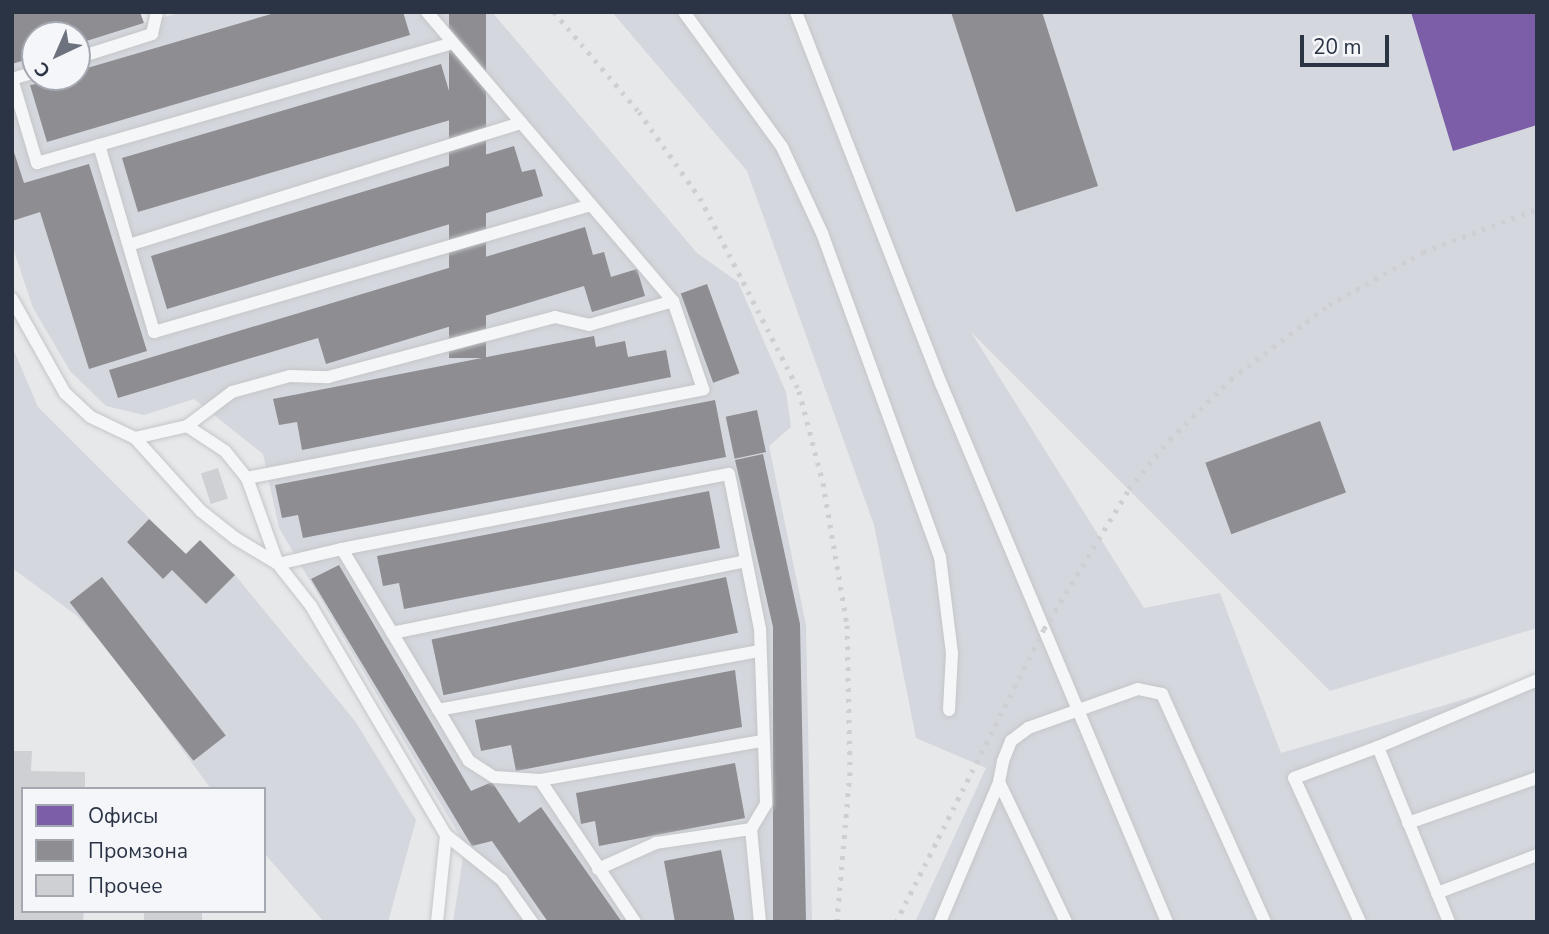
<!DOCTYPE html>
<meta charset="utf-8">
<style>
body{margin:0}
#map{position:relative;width:1549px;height:934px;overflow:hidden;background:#e6e8ea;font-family:"Nunito Sans",sans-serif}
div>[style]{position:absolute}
.built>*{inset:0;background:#d4d7dd}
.offices>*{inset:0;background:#7b5ea7}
.industry>*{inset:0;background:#8d8d92;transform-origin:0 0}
.building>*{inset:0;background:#ced0d3;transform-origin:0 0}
.roads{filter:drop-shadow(0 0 2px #c4c6c8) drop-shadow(0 0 2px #c4c6c8)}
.lane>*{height:12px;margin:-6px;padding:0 6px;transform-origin:6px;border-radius:6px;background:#f5f6f7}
.rail>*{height:5px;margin-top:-2.5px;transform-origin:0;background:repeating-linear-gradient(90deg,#cecfd2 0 3.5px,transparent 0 10.5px)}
span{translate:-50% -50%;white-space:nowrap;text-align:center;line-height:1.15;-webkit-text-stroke:7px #f4f6f9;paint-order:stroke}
.frame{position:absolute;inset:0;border:14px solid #2b3445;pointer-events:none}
.legend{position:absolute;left:21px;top:787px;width:245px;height:126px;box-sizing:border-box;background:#f4f6f9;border:2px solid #a4a8b1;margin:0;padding:9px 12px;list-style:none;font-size:21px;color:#2b3445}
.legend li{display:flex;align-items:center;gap:14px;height:35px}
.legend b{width:35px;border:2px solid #a4a8b1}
.north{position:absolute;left:21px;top:21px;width:70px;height:70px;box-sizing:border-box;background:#f4f6f9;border:2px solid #a4a8b1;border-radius:50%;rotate:224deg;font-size:19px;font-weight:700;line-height:28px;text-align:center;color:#2b3445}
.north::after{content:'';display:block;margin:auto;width:24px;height:32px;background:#6c737f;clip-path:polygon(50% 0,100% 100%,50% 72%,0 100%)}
.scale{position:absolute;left:1300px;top:35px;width:89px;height:32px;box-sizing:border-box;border:4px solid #2b3445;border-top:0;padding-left:9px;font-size:21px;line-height:24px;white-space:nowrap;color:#2b3445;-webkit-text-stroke:5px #f4f6f9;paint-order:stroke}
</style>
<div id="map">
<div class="built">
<div style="clip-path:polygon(181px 12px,492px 12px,697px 253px,738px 282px,786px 392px,791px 427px,769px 446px,806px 625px,812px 922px,453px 922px,465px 845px,279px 528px,263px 454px,194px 399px,144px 415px,106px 406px,70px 371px,33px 308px,12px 245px,12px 64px,35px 57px,35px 77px,77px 77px,77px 44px)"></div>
<div style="clip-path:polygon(612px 12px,1537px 12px,1537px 628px,1330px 691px,971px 332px,1144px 608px,1220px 593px,1281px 753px,1537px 678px,1537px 922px,915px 922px,986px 768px,916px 738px,874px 525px,747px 171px)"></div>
<div style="clip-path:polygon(12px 346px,38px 407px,185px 554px,200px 540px,235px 575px,355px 721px,416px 820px,388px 922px,324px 922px,264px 853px,264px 789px,211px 789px,111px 652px,76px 615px,12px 568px)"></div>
</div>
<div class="offices">
<div style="clip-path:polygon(1411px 12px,1537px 12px,1537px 125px,1453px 151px)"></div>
</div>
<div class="industry">
<div style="clip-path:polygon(12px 12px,140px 12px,144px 23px,77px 44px,77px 35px,35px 35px,35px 57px,12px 64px)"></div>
<div style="clip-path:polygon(278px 12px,403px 12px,410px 35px,47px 142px,30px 85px,77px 77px,77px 71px)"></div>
<div style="left:449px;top:12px;width:37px;height:346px"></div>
<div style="clip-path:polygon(951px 12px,1042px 12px,1098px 186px,1016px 212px)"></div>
<div style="clip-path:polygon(441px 64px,449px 91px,466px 86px,474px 113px,138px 212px,122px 158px)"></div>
<div style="clip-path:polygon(12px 146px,24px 183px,89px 164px,147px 351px,89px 369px,40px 212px,12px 221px)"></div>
<div style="clip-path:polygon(514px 146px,522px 172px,535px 169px,543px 196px,167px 309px,151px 256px)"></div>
<div style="clip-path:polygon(585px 227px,593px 255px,604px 252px,611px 277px,637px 269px,645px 296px,592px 312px,584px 286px,326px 364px,318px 338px,118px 398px,109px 370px)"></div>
<div style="left:707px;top:284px;width:95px;height:28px;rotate:70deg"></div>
<div style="clip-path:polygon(594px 336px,596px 347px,625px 341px,628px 357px,666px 350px,671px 377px,302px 450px,297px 422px,279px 425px,273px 399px)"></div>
<div style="clip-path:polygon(715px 400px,726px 457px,303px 538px,298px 515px,282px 518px,275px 485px)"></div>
<div style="left:757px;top:410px;width:43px;height:32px;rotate:78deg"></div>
<div style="left:1320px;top:421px;width:76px;height:122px;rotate:70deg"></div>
<div style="clip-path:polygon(763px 454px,800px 624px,806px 922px,773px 922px,773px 627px,735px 460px)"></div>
<div style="clip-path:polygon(709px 491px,720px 548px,404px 609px,399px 583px,383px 586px,377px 556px)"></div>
<div style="clip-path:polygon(149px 519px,186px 554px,200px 540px,235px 575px,206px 604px,172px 570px,163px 579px,127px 542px)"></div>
<div style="clip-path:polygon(339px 565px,471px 791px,492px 782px,519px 823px,541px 807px,622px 922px,548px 922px,492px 841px,472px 846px,311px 579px)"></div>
<div style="left:102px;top:577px;width:201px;height:41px;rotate:52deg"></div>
<div style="left:726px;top:577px;width:57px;height:301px;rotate:78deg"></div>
<div style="clip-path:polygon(735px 670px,742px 727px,516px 771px,511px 745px,481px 751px,475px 720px)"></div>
<div style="clip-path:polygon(735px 763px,745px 818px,599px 846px,595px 821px,581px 824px,576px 793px)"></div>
<div style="clip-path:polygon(721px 850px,735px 922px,675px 922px,664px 861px)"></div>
</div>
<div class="building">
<div style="left:218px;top:468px;width:32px;height:18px;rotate:72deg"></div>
<div style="clip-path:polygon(12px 751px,32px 751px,31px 771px,85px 772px,85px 789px,23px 789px,23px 911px,84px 911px,83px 922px,12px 922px)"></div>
<div style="left:144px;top:911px;width:58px;height:11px"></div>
</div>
<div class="roads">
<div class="lane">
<div style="left:684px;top:12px;width:167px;rotate:54deg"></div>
<div style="left:782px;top:147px;width:95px;rotate:65.1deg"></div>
<div style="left:822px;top:233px;width:345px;rotate:70deg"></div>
<div style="left:940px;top:557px;width:97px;rotate:82.9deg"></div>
<div style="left:952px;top:653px;width:57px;rotate:93deg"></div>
<div style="left:796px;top:12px;width:401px;rotate:68.7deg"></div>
<div style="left:942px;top:386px;width:581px;rotate:67.23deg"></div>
<div style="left:77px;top:58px;width:79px;rotate:-17.7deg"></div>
<div style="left:152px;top:34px;width:23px;rotate:-77deg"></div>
<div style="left:12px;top:79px;width:88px;rotate:73.4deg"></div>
<div style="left:37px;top:163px;width:433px;rotate:-16.1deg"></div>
<div style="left:12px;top:79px;width:24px;rotate:-17deg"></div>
<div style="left:99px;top:145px;width:195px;rotate:73.6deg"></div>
<div style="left:154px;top:332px;width:455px;rotate:-16.2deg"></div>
<div style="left:129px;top:245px;width:411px;rotate:-17.3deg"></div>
<div style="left:12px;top:299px;width:108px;rotate:60.6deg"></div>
<div style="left:65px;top:393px;width:35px;rotate:43deg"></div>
<div style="left:91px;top:417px;width:49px;rotate:25.5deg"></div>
<div style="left:135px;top:438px;width:98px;rotate:47.9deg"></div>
<div style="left:201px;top:511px;width:43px;rotate:38.5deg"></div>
<div style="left:235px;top:538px;width:50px;rotate:31.2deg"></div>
<div style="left:278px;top:564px;width:66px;rotate:-13.2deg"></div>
<div style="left:342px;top:549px;width:247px;rotate:59.1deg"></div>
<div style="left:469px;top:761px;width:30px;rotate:33deg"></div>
<div style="left:494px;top:777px;width:46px;rotate:3.7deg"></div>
<div style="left:540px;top:780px;width:171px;rotate:56.2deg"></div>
<div style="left:187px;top:426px;width:56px;rotate:-37.1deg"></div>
<div style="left:232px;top:392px;width:60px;rotate:-15.4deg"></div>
<div style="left:290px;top:376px;width:38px;rotate:2deg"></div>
<div style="left:328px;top:377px;width:235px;rotate:-14.8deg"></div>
<div style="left:555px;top:317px;width:35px;rotate:13deg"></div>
<div style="left:589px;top:325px;width:87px;rotate:-15.9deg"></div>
<div style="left:135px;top:438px;width:53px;rotate:-13deg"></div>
<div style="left:187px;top:426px;width:45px;rotate:33.3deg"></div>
<div style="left:225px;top:451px;width:35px;rotate:51deg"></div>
<div style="left:247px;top:478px;width:91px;rotate:70.2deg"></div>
<div style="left:278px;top:564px;width:53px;rotate:51.8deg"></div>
<div style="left:311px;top:606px;width:266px;rotate:59.5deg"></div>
<div style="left:446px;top:835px;width:87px;rotate:95.9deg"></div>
<div style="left:247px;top:478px;width:465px;rotate:-11deg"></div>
<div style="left:703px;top:389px;width:93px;rotate:-108.8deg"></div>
<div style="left:673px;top:301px;width:380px;rotate:-130.4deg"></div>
<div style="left:342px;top:549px;width:394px;rotate:-11deg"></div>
<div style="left:729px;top:474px;width:158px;rotate:78.7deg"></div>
<div style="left:760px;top:629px;width:175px;rotate:88deg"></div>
<div style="left:766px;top:804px;width:29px;rotate:121deg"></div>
<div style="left:751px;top:829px;width:93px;rotate:84.5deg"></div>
<div style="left:392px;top:633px;width:361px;rotate:-11.5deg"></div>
<div style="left:438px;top:710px;width:327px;rotate:-10.4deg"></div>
<div style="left:540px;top:780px;width:224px;rotate:-10deg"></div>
<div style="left:1408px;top:823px;width:137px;rotate:-19.2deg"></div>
<div style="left:446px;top:835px;width:72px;rotate:38.8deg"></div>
<div style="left:502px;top:880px;width:52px;rotate:54.5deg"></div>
<div style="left:598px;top:869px;width:64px;rotate:-24.1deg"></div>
<div style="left:656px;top:843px;width:96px;rotate:-8.4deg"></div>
<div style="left:1437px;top:893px;width:107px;rotate:-20.8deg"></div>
<div style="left:940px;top:922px;width:152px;rotate:-67.1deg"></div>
<div style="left:1066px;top:922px;width:155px;rotate:-115.6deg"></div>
<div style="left:999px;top:782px;width:21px;rotate:-79deg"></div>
<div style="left:1003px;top:761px;width:22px;rotate:-68deg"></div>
<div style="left:1011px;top:741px;width:21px;rotate:-37deg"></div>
<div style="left:1028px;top:728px;width:117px;rotate:-19.5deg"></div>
<div style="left:1138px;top:689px;width:25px;rotate:12deg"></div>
<div style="left:1162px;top:694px;width:250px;rotate:65.7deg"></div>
<div style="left:1360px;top:922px;width:158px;rotate:-114.6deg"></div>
<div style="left:1294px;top:778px;width:90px;rotate:-20.3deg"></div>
<div style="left:1449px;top:922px;width:189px;rotate:-112.1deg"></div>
<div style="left:1378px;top:747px;width:173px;rotate:-22.8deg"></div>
</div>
</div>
<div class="rail">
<div style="left:554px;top:12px;width:131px;rotate:49.6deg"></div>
<div style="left:639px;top:112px;width:105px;rotate:54.7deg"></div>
<div style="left:700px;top:198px;width:217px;rotate:62.8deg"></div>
<div style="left:799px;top:391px;width:95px;rotate:75.4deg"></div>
<div style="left:823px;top:483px;width:144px;rotate:80.4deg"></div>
<div style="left:847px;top:625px;width:147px;rotate:88.8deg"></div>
<div style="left:850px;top:772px;width:151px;rotate:95deg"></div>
<div style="left:896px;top:922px;width:328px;rotate:-63.2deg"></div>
<div style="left:1044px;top:629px;width:164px;rotate:-58.7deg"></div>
<div style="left:1129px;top:489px;width:65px;rotate:-50.6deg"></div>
<div style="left:1170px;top:439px;width:86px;rotate:-44.5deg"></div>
<div style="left:1231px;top:379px;width:123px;rotate:-37.1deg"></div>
<div style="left:1329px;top:305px;width:108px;rotate:-29.4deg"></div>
<div style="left:1423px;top:252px;width:122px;rotate:-20.7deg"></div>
</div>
<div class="frame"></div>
<ul class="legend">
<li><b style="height:19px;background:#7b5ea7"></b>Офисы</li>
<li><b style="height:19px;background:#8d8d92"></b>Промзона</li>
<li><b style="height:19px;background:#ced0d3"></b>Прочее</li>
</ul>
<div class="north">С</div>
<div class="scale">20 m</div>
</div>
